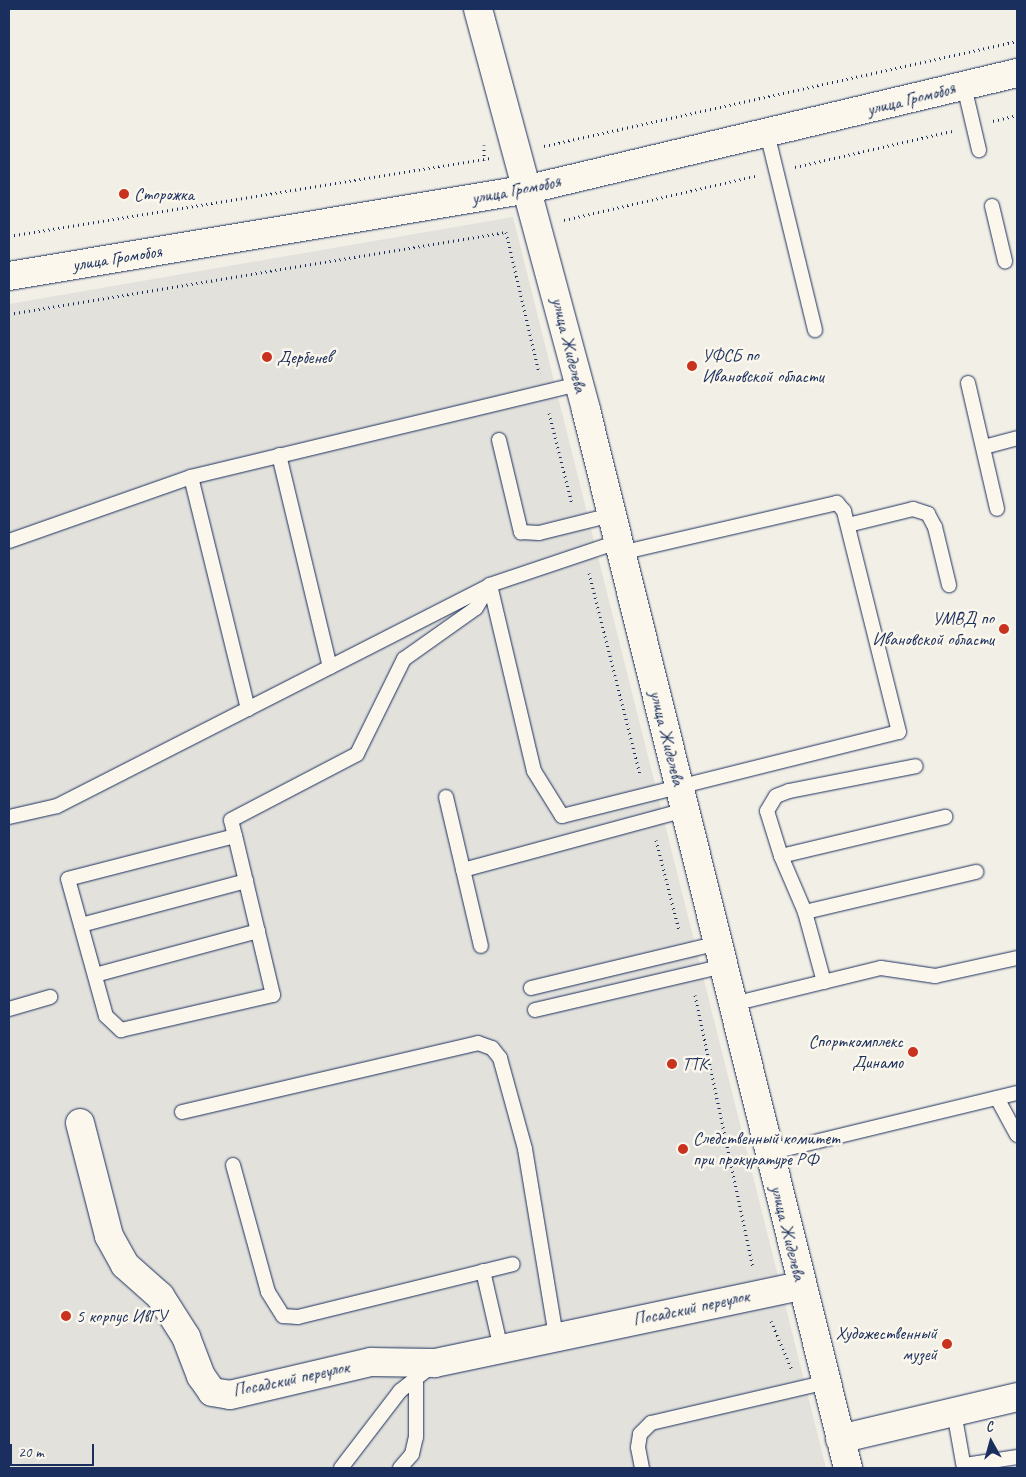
<!DOCTYPE html>
<meta charset="utf-8">
<style>
body{margin:0}
#map{position:relative;width:1026px;height:1477px;overflow:hidden;background:#f2efe6;font-family:Caveat,sans-serif}
div>[style]{position:absolute}
.built>*{inset:0;background:#e2e1dc}
.path>*{height:3px;margin-top:-1.5px;transform-origin:0;background:repeating-linear-gradient(90deg,#1b2f5e 0 1px,transparent 0 5px)}
.roads{filter:drop-shadow(0 0 1px #1b2f5e) drop-shadow(0 0 1px #1b2f5e)}
.lane>*{height:14px;margin:-7px;padding:0 7px;transform-origin:7px;border-radius:7px;background:#fbf7ec}
.street>*{height:28px;margin:-14px;padding:0 14px;transform-origin:14px;border-radius:14px;background:#fbf7ec}
.secondary>*{height:28px;margin:-14px;padding:0 14px;transform-origin:14px;border-radius:14px;background:#fbf7ec}
.dots>*{width:14px;height:14px;translate:-50% -50%;box-sizing:border-box;border:2px solid #fbf7ec;border-radius:50%}
span{translate:-50% -50%;white-space:nowrap;text-align:center;line-height:1.15;-webkit-text-stroke:5px #fbf7ec;paint-order:stroke}
.street-label{font-size:18px;color:#1b2f5e}
.poi-label{font-size:18px;color:#1b2f5e}
.left{translate:0 -50%;text-align:left}
.right{translate:-100% -50%;text-align:right}
.frame{position:absolute;inset:0;border:10px solid #1b2f5e;pointer-events:none}
.north{position:absolute;left:966px;top:1417px;width:50px;height:50px;-webkit-text-stroke:4px #fbf7ec;paint-order:stroke;rotate:353deg;font-size:14px;font-weight:700;line-height:20px;text-align:center;color:#1b2f5e}
.north::after{content:'';display:block;margin:auto;width:18px;height:22px;background:#1b2f5e;clip-path:polygon(50% 0,100% 100%,50% 72%,0 100%)}
.scale{position:absolute;left:10px;top:1444px;width:84px;height:22px;box-sizing:border-box;border:2px solid #1b2f5e;border-top:0;padding-left:6px;font-size:15px;line-height:18px;white-space:nowrap;color:#1b2f5e;-webkit-text-stroke:4px #fbf7ec;paint-order:stroke}
</style>
<div id="map">
<div class="built">
<div style="clip-path:polygon(513px 217px,826px 1468px,9px 1468px,9px 304px)"></div>
</div>
<div class="path">
<div style="left:993px;top:121px;width:25px;rotate:-14deg"></div>
<div style="left:484px;top:145px;width:15px;rotate:90deg"></div>
<div style="left:544px;top:146px;width:485px;rotate:-12.5deg"></div>
<div style="left:795px;top:167px;width:161px;rotate:-12.9deg"></div>
<div style="left:564px;top:220px;width:196px;rotate:-13deg"></div>
<div style="left:506px;top:232px;width:145px;rotate:76.8deg"></div>
<div style="left:9px;top:236px;width:487px;rotate:-9.2deg"></div>
<div style="left:9px;top:314px;width:504px;rotate:-9.37deg"></div>
<div style="left:549px;top:413px;width:94px;rotate:75.8deg"></div>
<div style="left:589px;top:573px;width:208px;rotate:75.8deg"></div>
<div style="left:656px;top:840px;width:93px;rotate:75.7deg"></div>
<div style="left:695px;top:995px;width:278px;rotate:78deg"></div>
<div style="left:771px;top:1321px;width:53px;rotate:66.8deg"></div>
</div>
<div class="roads">
<div class="lane">
<div style="left:964px;top:86px;width:66px;rotate:76.8deg"></div>
<div style="left:767px;top:133px;width:203px;rotate:76.3deg"></div>
<div style="left:992px;top:206px;width:57px;rotate:76.7deg"></div>
<div style="left:968px;top:383px;width:129px;rotate:77deg"></div>
<div style="left:499px;top:440px;width:95px;rotate:76.6deg"></div>
<div style="left:521px;top:532px;width:18px;rotate:3deg"></div>
<div style="left:539px;top:533px;width:74px;rotate:-14deg"></div>
<div style="left:984px;top:447px;width:34px;rotate:-15deg"></div>
<div style="left:279px;top:455px;width:218px;rotate:76.5deg"></div>
<div style="left:191px;top:477px;width:239px;rotate:76.2deg"></div>
<div style="left:848px;top:525px;width:67px;rotate:-13.8deg"></div>
<div style="left:913px;top:509px;width:16px;rotate:18deg"></div>
<div style="left:928px;top:514px;width:15px;rotate:62deg"></div>
<div style="left:935px;top:527px;width:60px;rotate:76.4deg"></div>
<div style="left:9px;top:541px;width:193px;rotate:-19.4deg"></div>
<div style="left:191px;top:477px;width:399px;rotate:-13.5deg"></div>
<div style="left:446px;top:797px;width:153px;rotate:76.8deg"></div>
<div style="left:9px;top:817px;width:49px;rotate:-12.9deg"></div>
<div style="left:57px;top:806px;width:486px;rotate:-27deg"></div>
<div style="left:490px;top:585px;width:135px;rotate:-18.6deg"></div>
<div style="left:235px;top:836px;width:172px;rotate:165.6deg"></div>
<div style="left:68px;top:879px;width:142px;rotate:74.5deg"></div>
<div style="left:106px;top:1016px;width:21px;rotate:43deg"></div>
<div style="left:121px;top:1030px;width:156px;rotate:-13deg"></div>
<div style="left:273px;top:995px;width:163px;rotate:-103.4deg"></div>
<div style="left:235px;top:836px;width:16px;rotate:-104deg"></div>
<div style="left:231px;top:820px;width:142px;rotate:-27.6deg"></div>
<div style="left:357px;top:754px;width:106px;rotate:-63.7deg"></div>
<div style="left:404px;top:659px;width:88px;rotate:-35.3deg"></div>
<div style="left:476px;top:608px;width:27px;rotate:-59deg"></div>
<div style="left:490px;top:585px;width:191px;rotate:76.7deg"></div>
<div style="left:534px;top:771px;width:53px;rotate:58.1deg"></div>
<div style="left:562px;top:816px;width:347px;rotate:-14deg"></div>
<div style="left:899px;top:732px;width:228px;rotate:-104deg"></div>
<div style="left:844px;top:511px;width:11px;rotate:-131deg"></div>
<div style="left:837px;top:503px;width:222px;rotate:167deg"></div>
<div style="left:781px;top:856px;width:169px;rotate:-13.4deg"></div>
<div style="left:463px;top:870px;width:230px;rotate:-15.1deg"></div>
<div style="left:805px;top:912px;width:176px;rotate:-13.2deg"></div>
<div style="left:81px;top:925px;width:171px;rotate:-14.9deg"></div>
<div style="left:95px;top:975px;width:169px;rotate:-15.1deg"></div>
<div style="left:824px;top:982px;width:73px;rotate:-105.2deg"></div>
<div style="left:805px;top:912px;width:61px;rotate:-113.2deg"></div>
<div style="left:781px;top:856px;width:47px;rotate:-107.3deg"></div>
<div style="left:767px;top:811px;width:17px;rotate:-59deg"></div>
<div style="left:776px;top:796px;width:14px;rotate:-21deg"></div>
<div style="left:789px;top:791px;width:129px;rotate:-11.1deg"></div>
<div style="left:531px;top:988px;width:193px;rotate:-13.5deg"></div>
<div style="left:733px;top:1004px;width:152px;rotate:-13.7deg"></div>
<div style="left:881px;top:968px;width:55px;rotate:8.4deg"></div>
<div style="left:935px;top:976px;width:84px;rotate:-12.4deg"></div>
<div style="left:9px;top:1009px;width:43px;rotate:-16.3deg"></div>
<div style="left:535px;top:1010px;width:194px;rotate:-13.1deg"></div>
<div style="left:997px;top:1098px;width:42px;rotate:61.6deg"></div>
<div style="left:182px;top:1112px;width:304px;rotate:-13.1deg"></div>
<div style="left:478px;top:1043px;width:15px;rotate:20deg"></div>
<div style="left:492px;top:1048px;width:13px;rotate:51deg"></div>
<div style="left:500px;top:1058px;width:94px;rotate:74.6deg"></div>
<div style="left:525px;top:1149px;width:191px;rotate:80.6deg"></div>
<div style="left:769px;top:1153px;width:255px;rotate:-13.6deg"></div>
<div style="left:233px;top:1165px;width:132px;rotate:74.6deg"></div>
<div style="left:268px;top:1292px;width:28px;rotate:58deg"></div>
<div style="left:283px;top:1316px;width:15px;rotate:4deg"></div>
<div style="left:298px;top:1317px;width:221px;rotate:-13.8deg"></div>
<div style="left:483px;top:1271px;width:80px;rotate:77deg"></div>
<div style="left:954px;top:1412px;width:57px;rotate:79.9deg"></div>
<div style="left:965px;top:1465px;width:53px;rotate:-8.7deg"></div>
<div style="left:341px;top:1468px;width:97px;rotate:-52.5deg"></div>
<div style="left:400px;top:1391px;width:42px;rotate:-38.2deg"></div>
<div style="left:400px;top:1468px;width:18px;rotate:-49deg"></div>
<div style="left:412px;top:1454px;width:17px;rotate:-77deg"></div>
<div style="left:416px;top:1437px;width:58px;rotate:-90deg"></div>
<div style="left:642px;top:1468px;width:21px;rotate:-101deg"></div>
<div style="left:638px;top:1447px;width:13px;rotate:-81deg"></div>
<div style="left:640px;top:1434px;width:16px;rotate:-45deg"></div>
<div style="left:651px;top:1423px;width:181px;rotate:-13.1deg"></div>
</div>
<div class="street">
<div style="left:478px;top:9px;width:415px;rotate:74.9deg"></div>
<div style="left:586px;top:410px;width:1090px;rotate:76.09deg"></div>
<div style="left:80px;top:1123px;width:117px;rotate:75.6deg"></div>
<div style="left:109px;top:1236px;width:33px;rotate:61deg"></div>
<div style="left:125px;top:1265px;width:47px;rotate:41.5deg"></div>
<div style="left:160px;top:1296px;width:49px;rotate:57.6deg"></div>
<div style="left:186px;top:1337px;width:42px;rotate:69deg"></div>
<div style="left:201px;top:1376px;width:19px;rotate:55deg"></div>
<div style="left:212px;top:1392px;width:18px;rotate:9deg"></div>
<div style="left:230px;top:1395px;width:145px;rotate:-13.2deg"></div>
<div style="left:371px;top:1362px;width:64px;rotate:0.9deg"></div>
<div style="left:435px;top:1363px;width:374px;rotate:-11.9deg"></div>
<div style="left:840px;top:1439px;width:182px;rotate:-13.3deg"></div>
</div>
<div class="secondary">
<div style="left:9px;top:276px;width:527px;rotate:-9.5deg"></div>
<div style="left:529px;top:189px;width:502px;rotate:-13.37deg"></div>
</div>
</div>
<div class="dots">
<div style="left:124px;top:194px;background:#c8321e"></div>
<div style="left:267px;top:357px;background:#c8321e"></div>
<div style="left:692px;top:366px;background:#c8321e"></div>
<div style="left:1004px;top:629px;background:#c8321e"></div>
<div style="left:913px;top:1052px;background:#c8321e"></div>
<div style="left:672px;top:1064px;background:#c8321e"></div>
<div style="left:683px;top:1149px;background:#c8321e"></div>
<div style="left:66px;top:1316px;background:#c8321e"></div>
<div style="left:947px;top:1344px;background:#c8321e"></div>
</div>
<div class="street-label">
<span style="left:911px;top:99px;rotate:-14deg">улица Громобоя</span>
<span style="left:516px;top:190px;rotate:-11deg">улица Громобоя</span>
<span style="left:117px;top:258px;rotate:-9deg">улица Громобоя</span>
<span style="left:569px;top:345px;rotate:76deg">улица Жиделева</span>
<span style="left:667px;top:738px;rotate:76deg">улица Жиделева</span>
<span style="left:788px;top:1233px;rotate:76deg">улица Жиделева</span>
<span style="left:691px;top:1308px;rotate:-12deg">Посадский переулок</span>
<span style="left:291px;top:1379px;rotate:-12deg">Посадский переулок</span>
</div>
<div class="poi-label">
<span class="left" style="left:134px;top:194px">Сторожка</span>
<span class="left" style="left:702px;top:366px">УФСБ по<br>Ивановской области</span>
<span class="left" style="left:277px;top:357px">Дербенев</span>
<span class="right" style="left:994px;top:629px">УМВД по<br>Ивановской области</span>
<span class="right" style="left:903px;top:1052px">Спорткомплекс<br>Динамо</span>
<span class="left" style="left:682px;top:1064px">ТТК</span>
<span class="left" style="left:693px;top:1149px">Следственный комитет<br>при прокуратуре РФ</span>
<span class="left" style="left:76px;top:1316px">5 корпус ИвГУ</span>
<span class="right" style="left:937px;top:1344px">Художественный<br>музей</span>
</div>
<div class="frame"></div>
<div class="north">С</div>
<div class="scale">20 m</div>
</div>
